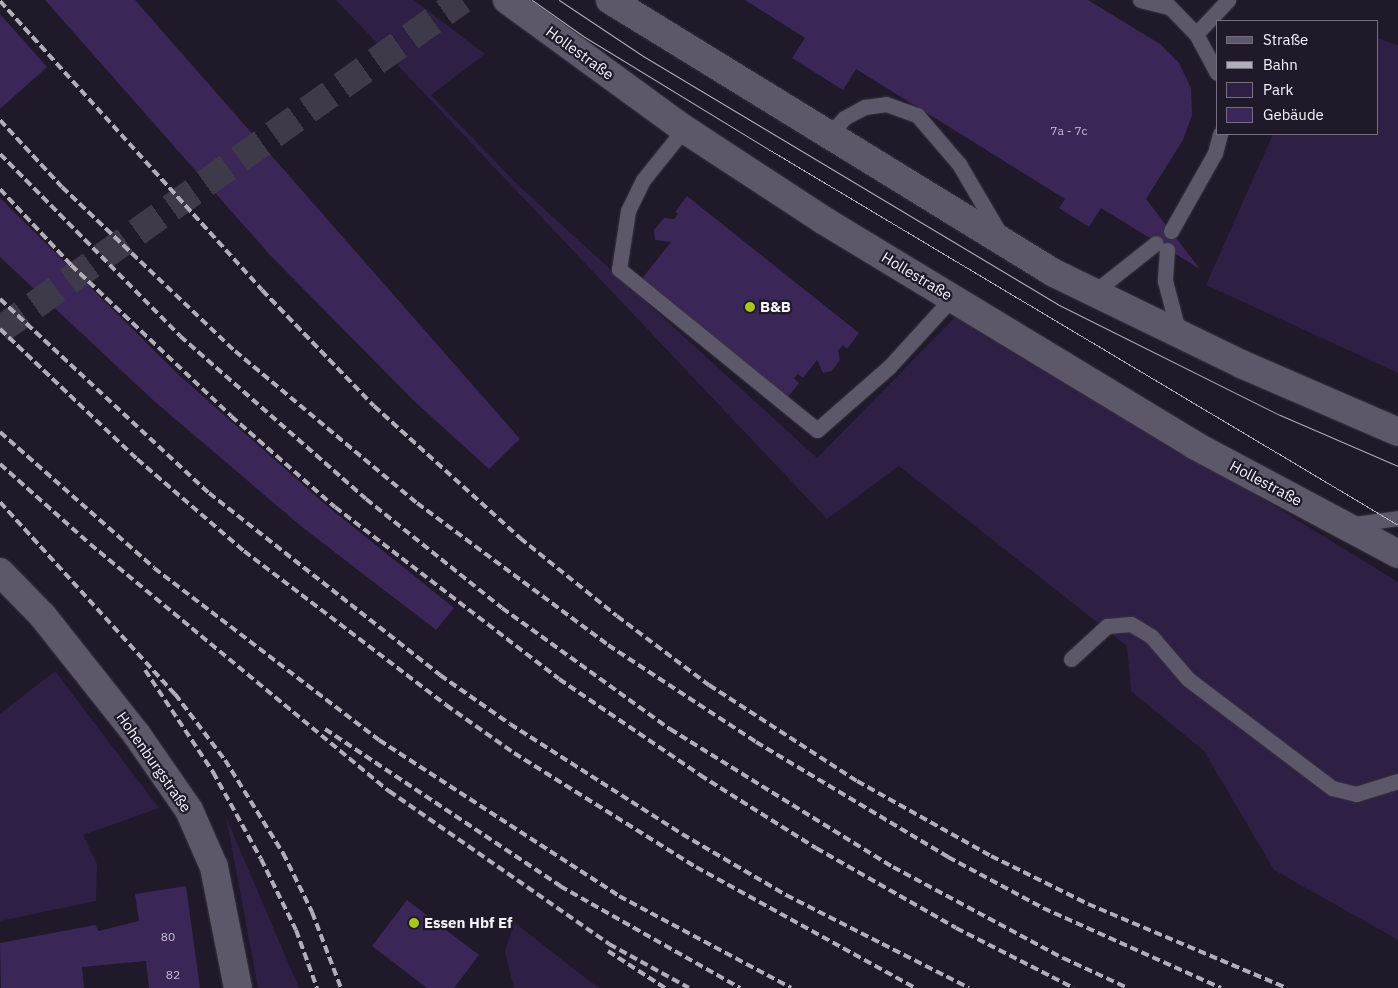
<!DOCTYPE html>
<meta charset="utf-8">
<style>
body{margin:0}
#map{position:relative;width:1398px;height:988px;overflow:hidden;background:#1f1929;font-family:"IBM Plex Sans",sans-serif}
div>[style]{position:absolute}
.green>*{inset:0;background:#2e1f44}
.building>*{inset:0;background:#3b2658}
.primary-tunnel>*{height:28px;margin-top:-14px;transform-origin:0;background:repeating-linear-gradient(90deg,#3f3a49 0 28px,transparent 0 42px)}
.roads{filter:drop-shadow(0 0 1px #383440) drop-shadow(0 0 1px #383440)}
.lane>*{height:15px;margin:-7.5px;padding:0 7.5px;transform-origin:7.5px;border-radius:7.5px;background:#5d576a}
.street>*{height:28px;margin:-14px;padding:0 14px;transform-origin:14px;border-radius:14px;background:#5d576a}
.secondary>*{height:28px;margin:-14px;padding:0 14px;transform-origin:14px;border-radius:14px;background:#5d576a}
.tram>*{height:1px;margin:-0.5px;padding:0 0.5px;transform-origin:0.5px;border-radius:0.5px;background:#b1adb9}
.rail>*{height:4px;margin-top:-2px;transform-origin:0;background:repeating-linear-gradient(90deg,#b1adb9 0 8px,transparent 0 12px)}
.dots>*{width:14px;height:14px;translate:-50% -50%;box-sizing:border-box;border:2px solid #1f1929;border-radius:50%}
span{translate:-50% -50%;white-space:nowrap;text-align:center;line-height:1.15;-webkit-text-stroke:4.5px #1f1929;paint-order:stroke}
.number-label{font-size:12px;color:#c6bfd4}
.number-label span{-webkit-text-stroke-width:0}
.street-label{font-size:15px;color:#f5f2fd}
.poi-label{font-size:15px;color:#f5f2fd;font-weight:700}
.left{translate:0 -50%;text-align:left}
.legend{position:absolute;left:1216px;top:20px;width:162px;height:115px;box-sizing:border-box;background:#1f1929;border:1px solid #75707e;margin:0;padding:6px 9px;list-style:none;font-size:15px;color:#f5f2fd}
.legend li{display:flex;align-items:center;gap:10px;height:25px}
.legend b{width:25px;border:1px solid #75707e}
</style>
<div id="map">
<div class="green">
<div style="clip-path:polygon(336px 0,414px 0,485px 54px,431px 95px,518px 185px,817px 458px,960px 312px,1398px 582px,1398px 940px,1274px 870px,1204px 751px,1131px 691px,1127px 646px,899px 466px,827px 519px)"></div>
<div style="clip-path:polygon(1377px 38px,1398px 45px,1398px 373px,1206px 285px,1273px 134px,1377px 134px)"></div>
<div style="clip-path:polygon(55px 671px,159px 808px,83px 835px,97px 864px,96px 901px,0 921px,0 714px)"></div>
<div style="clip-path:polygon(226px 817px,299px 988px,258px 988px)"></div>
<div style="clip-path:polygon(514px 922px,588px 980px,600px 988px,514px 988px,505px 952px)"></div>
</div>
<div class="building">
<div style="clip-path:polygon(45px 0,135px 0,520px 439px,489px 469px,414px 401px,270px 255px)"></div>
<div style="clip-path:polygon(745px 0,1088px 0,1160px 44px,1179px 63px,1191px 88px,1192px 115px,1183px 140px,1146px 199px,1200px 269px,1101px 208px,1089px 227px,1059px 208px,1065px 199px,856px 69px,843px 90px,792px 58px,805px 38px)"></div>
<div style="clip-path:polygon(0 14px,47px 67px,0 109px)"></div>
<div style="clip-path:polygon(687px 196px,859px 333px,847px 349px,843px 345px,838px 351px,840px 360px,832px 371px,823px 373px,817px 360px,803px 378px,798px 374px,794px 378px,799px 383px,787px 398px,640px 281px,671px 242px,655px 240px,654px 230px,664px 218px,674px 219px,678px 214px,675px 212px)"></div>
<div style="clip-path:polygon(0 198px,180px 376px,326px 505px,454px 608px,436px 630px,302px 527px,154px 401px,0 257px)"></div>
<div style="clip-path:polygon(186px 886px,200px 988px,149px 988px,146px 961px,82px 967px,84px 988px,1px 988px,0 943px,95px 925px,99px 931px,139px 921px,135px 894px)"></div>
<div style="clip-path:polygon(407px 900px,479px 955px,454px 988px,427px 988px,372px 946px)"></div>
</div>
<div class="primary-tunnel">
<div style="left:0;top:330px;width:568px;rotate:-35.54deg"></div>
</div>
<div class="roads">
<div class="lane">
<div style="left:1140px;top:0;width:29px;rotate:14deg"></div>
<div style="left:1163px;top:0;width:47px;rotate:45.9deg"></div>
<div style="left:1196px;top:34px;width:44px;rotate:61.7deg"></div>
<div style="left:1196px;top:34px;width:47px;rotate:-46.7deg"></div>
<div style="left:684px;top:129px;width:65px;rotate:128.8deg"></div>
<div style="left:643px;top:180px;width:34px;rotate:116deg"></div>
<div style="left:628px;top:211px;width:59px;rotate:98.8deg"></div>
<div style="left:619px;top:269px;width:255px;rotate:39.1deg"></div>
<div style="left:817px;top:430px;width:96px;rotate:-41.2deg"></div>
<div style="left:889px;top:367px;width:95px;rotate:-47.6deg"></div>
<div style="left:828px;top:136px;width:24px;rotate:-48deg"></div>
<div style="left:844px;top:118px;width:24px;rotate:-28deg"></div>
<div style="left:865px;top:107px;width:21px;rotate:-8deg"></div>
<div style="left:886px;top:104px;width:33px;rotate:20deg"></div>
<div style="left:917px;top:115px;width:65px;rotate:49.4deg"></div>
<div style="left:959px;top:164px;width:81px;rotate:59.6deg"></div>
<div style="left:1171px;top:231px;width:90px;rotate:-60.6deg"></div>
<div style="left:1215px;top:153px;width:20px;rotate:-75deg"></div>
<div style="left:1167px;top:250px;width:31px;rotate:94deg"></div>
<div style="left:1165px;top:281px;width:55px;rotate:75.2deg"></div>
<div style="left:1093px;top:293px;width:80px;rotate:-38.4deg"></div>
<div style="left:1347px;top:525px;width:51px;rotate:-7.8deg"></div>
<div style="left:1071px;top:659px;width:49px;rotate:-42.5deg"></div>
<div style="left:1107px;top:626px;width:24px;rotate:-5deg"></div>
<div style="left:1131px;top:624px;width:23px;rotate:31deg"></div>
<div style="left:1151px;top:636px;width:57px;rotate:49.3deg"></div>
<div style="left:1188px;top:679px;width:181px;rotate:37.1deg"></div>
<div style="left:1332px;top:788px;width:25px;rotate:14deg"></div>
<div style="left:1356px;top:794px;width:44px;rotate:-17.2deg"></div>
</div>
<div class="street">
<div style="left:0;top:572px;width:60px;rotate:45.7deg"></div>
<div style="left:42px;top:615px;width:153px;rotate:51.6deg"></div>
<div style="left:137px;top:735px;width:91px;rotate:55.3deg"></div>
<div style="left:189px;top:810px;width:62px;rotate:66.3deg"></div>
<div style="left:214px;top:867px;width:123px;rotate:78.8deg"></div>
</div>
<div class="secondary">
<div style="left:507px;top:0;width:219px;rotate:36.1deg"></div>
<div style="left:684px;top:129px;width:166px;rotate:33.2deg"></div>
<div style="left:823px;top:220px;width:434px;rotate:31.2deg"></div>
<div style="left:1194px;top:445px;width:231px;rotate:28.1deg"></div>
<div style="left:610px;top:0;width:521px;rotate:31.59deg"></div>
<div style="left:1054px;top:273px;width:208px;rotate:25.9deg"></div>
<div style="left:1241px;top:364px;width:171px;rotate:23.4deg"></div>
</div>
</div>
<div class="tram">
<div style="left:532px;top:0;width:62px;rotate:35.2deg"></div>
<div style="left:583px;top:36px;width:217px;rotate:31.4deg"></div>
<div style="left:768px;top:149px;width:734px;rotate:30.83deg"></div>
<div style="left:559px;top:0;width:101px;rotate:33.7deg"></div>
<div style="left:643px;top:56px;width:483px;rotate:30.9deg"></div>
<div style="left:1057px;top:304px;width:249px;rotate:26.5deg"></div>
<div style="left:1280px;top:415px;width:129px;rotate:23.4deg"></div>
</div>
<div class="rail">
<div style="left:0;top:1px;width:390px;rotate:47.8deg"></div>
<div style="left:262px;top:290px;width:161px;rotate:46deg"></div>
<div style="left:374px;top:406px;width:197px;rotate:42.1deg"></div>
<div style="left:520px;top:538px;width:124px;rotate:38.8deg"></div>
<div style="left:617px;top:616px;width:115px;rotate:36.9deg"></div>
<div style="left:709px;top:685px;width:176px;rotate:33deg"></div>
<div style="left:857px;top:781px;width:154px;rotate:29.2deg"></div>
<div style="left:991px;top:856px;width:108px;rotate:26.3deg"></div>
<div style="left:1088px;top:904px;width:216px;rotate:22.9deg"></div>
<div style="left:0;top:120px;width:91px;rotate:47.2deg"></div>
<div style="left:62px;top:187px;width:238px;rotate:43.5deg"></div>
<div style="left:235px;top:351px;width:237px;rotate:39.9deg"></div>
<div style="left:417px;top:503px;width:238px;rotate:36.6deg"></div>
<div style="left:608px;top:645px;width:177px;rotate:33.2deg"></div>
<div style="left:756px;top:742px;width:224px;rotate:30.9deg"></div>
<div style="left:948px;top:857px;width:108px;rotate:28.2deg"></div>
<div style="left:1043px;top:908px;width:195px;rotate:24.2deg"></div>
<div style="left:0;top:154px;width:256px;rotate:45.3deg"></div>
<div style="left:180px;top:336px;width:247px;rotate:41.2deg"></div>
<div style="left:366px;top:499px;width:174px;rotate:38.7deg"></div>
<div style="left:502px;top:608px;width:207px;rotate:35.8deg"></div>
<div style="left:670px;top:729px;width:262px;rotate:31.8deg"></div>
<div style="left:893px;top:867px;width:193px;rotate:28.2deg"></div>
<div style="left:1063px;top:958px;width:72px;rotate:24.8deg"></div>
<div style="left:0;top:189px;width:104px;rotate:46.9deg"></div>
<div style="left:71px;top:265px;width:220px;rotate:43.3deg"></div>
<div style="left:231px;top:416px;width:138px;rotate:41.2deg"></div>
<div style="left:335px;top:507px;width:282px;rotate:37.5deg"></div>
<div style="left:559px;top:679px;width:171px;rotate:34.2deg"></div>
<div style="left:700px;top:775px;width:137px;rotate:32.2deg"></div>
<div style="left:816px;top:848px;width:161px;rotate:29.7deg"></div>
<div style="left:956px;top:928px;width:132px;rotate:27deg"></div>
<div style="left:0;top:299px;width:285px;rotate:42.9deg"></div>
<div style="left:209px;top:493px;width:294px;rotate:38.2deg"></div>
<div style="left:440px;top:675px;width:85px;rotate:35deg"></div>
<div style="left:510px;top:724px;width:204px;rotate:32.6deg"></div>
<div style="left:682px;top:834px;width:121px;rotate:30.4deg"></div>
<div style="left:786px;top:895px;width:205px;rotate:26.9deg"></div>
<div style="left:0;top:329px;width:189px;rotate:43.5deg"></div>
<div style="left:137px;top:459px;width:141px;rotate:40.7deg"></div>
<div style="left:244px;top:551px;width:254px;rotate:37.3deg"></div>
<div style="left:446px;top:705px;width:83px;rotate:35.2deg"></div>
<div style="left:514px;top:753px;width:215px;rotate:32.1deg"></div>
<div style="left:696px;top:867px;width:250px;rotate:28.9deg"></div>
<div style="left:0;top:432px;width:205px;rotate:41.4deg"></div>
<div style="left:154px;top:568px;width:283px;rotate:37.4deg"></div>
<div style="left:379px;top:740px;width:286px;rotate:33deg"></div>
<div style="left:619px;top:896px;width:195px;rotate:28.1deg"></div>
<div style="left:0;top:464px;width:120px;rotate:41.6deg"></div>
<div style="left:90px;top:544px;width:388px;rotate:39.6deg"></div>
<div style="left:389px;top:791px;width:268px;rotate:34.8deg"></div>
<div style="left:609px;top:944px;width:91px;rotate:28.8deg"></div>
<div style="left:0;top:502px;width:260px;rotate:47.7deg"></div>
<div style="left:175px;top:694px;width:83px;rotate:52.9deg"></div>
<div style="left:225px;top:760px;width:110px;rotate:58.1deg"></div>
<div style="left:283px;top:853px;width:66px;rotate:63.8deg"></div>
<div style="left:312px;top:912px;width:81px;rotate:69.1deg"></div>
<div style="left:145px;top:670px;width:123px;rotate:56.3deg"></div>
<div style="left:213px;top:772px;width:99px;rotate:61.1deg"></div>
<div style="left:261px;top:859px;width:79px;rotate:63.8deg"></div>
<div style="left:296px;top:930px;width:62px;rotate:70.1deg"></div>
<div style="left:325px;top:729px;width:283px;rotate:33.7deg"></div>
<div style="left:560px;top:886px;width:207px;rotate:29.5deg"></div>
<div style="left:608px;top:951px;width:68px;rotate:33deg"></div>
</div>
<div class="dots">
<div style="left:750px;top:307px;background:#a8c71c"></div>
<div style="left:414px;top:923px;background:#a8c71c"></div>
</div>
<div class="number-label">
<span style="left:1069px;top:131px">7a - 7c</span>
<span style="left:168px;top:937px">80</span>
<span style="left:173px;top:975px">82</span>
</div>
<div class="street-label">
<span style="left:580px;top:53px;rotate:36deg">Hollestraße</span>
<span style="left:917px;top:276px;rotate:31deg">Hollestraße</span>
<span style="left:1266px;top:483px;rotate:28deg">Hollestraße</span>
<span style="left:154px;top:762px;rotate:55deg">Hohenburgstraße</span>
</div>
<div class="poi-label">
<span class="left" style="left:760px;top:307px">B&amp;B</span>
<span class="left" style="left:424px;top:923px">Essen Hbf Ef</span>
</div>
<ul class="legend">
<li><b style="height:6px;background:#5d576a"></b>Straße</li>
<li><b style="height:6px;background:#b1adb9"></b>Bahn</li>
<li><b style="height:14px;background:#2e1f44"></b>Park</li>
<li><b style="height:14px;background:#3b2658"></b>Gebäude</li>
</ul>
</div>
